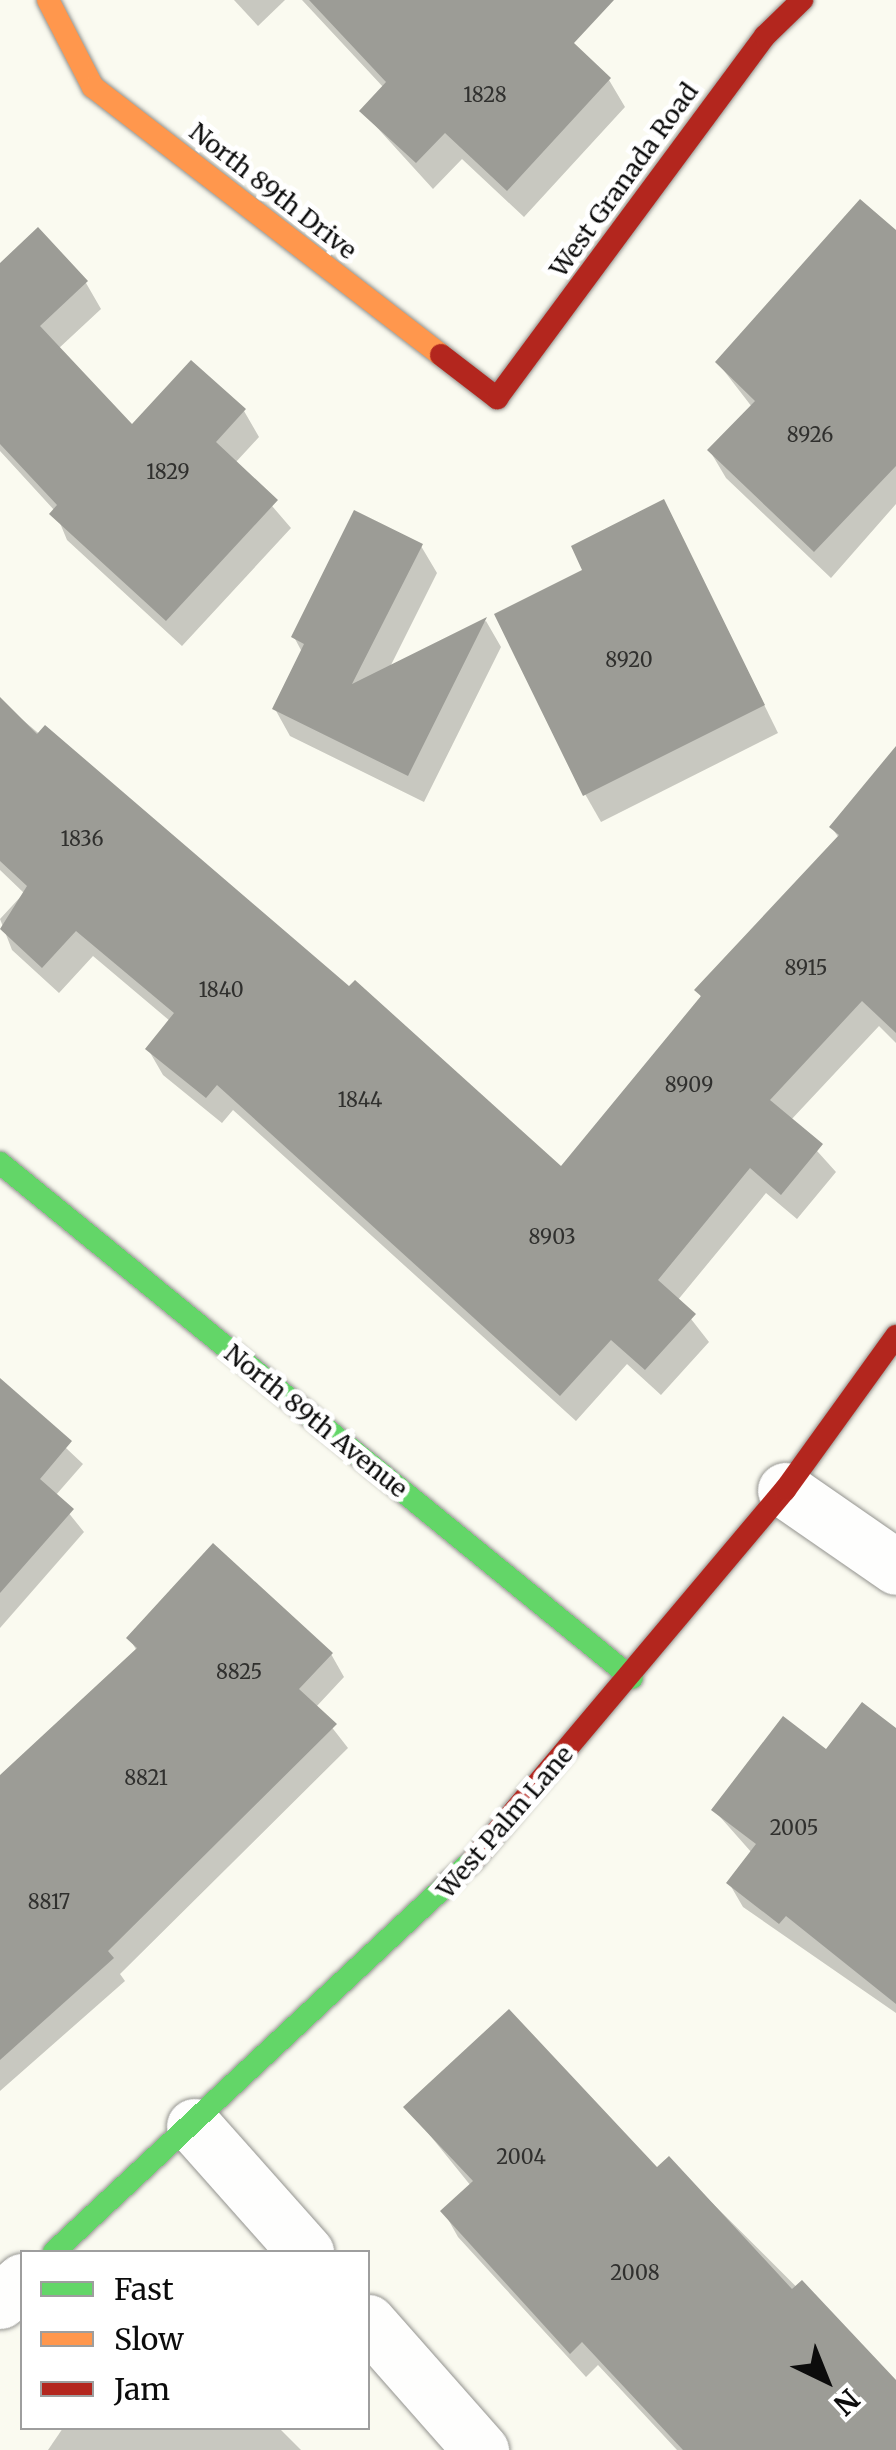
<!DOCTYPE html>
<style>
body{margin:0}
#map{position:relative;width:896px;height:2450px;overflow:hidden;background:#fafaf0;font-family:Merriweather,serif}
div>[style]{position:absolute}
.shadow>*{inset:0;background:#0003}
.building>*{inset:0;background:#9c9c96}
.roads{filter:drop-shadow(0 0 2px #93938f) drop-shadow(0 0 2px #93938f)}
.street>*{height:55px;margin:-27.5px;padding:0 27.5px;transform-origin:27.5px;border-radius:27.5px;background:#fefefd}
.fast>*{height:22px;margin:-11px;padding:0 11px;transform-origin:11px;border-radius:11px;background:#63d668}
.slow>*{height:22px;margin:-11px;padding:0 11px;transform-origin:11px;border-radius:11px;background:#ff974d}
.jam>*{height:22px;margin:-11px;padding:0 11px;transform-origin:11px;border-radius:11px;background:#b3261e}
span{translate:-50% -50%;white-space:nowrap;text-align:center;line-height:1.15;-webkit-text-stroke:10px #fff;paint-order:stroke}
.number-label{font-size:20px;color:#30302e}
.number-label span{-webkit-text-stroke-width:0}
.street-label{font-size:25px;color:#0c0c0c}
.legend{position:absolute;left:20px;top:2250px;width:350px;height:180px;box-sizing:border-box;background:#fff;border:2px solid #9e9e9e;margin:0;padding:12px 18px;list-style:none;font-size:30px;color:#0c0c0c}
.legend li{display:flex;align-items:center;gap:20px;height:50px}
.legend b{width:50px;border:2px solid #9e9e9e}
.north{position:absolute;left:776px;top:2330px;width:100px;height:100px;-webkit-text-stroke:8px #fff;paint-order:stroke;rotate:137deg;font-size:28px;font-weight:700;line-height:40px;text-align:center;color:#0c0c0c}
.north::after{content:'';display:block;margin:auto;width:35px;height:45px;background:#0c0c0c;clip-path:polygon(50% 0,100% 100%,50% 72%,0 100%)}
</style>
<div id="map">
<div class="shadow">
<div style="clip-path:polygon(234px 0,285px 0,258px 26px)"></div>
<div style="clip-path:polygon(302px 0,521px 0,609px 80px,625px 107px,524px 217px,462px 159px,433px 189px,362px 111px,384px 88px)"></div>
<div style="clip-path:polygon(896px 233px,896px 504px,831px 578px,726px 478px,710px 451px,752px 407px,718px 363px)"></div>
<div style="clip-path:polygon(0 266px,86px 283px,101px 309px,58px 349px,132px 428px,244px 411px,259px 437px,235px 463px,291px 528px,182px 646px,67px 540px,55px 511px,0 451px)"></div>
<div style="clip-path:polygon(678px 530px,778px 733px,601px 822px,585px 794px,586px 571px)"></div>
<div style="clip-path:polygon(421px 546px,437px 573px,389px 669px,486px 621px,501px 647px,424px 802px,290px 736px,275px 709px,302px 652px,294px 637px)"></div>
<div style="clip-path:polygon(0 701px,561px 1170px,702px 999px,698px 991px,839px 838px,832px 828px,896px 751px,896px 1043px,879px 1026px,790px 1121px,836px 1172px,797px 1219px,766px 1193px,677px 1301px,709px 1342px,661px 1395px,627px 1364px,576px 1421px,233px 1110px,222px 1123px,163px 1075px,148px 1049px,170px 1021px,93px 956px,59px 993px,12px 950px,0 919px,24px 893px,0 870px)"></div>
<div style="clip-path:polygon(0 1386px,83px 1464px,55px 1496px,84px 1532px,0 1628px)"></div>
<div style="clip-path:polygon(129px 1638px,331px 1654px,344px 1677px,316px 1707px,348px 1748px,120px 1974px,125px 1981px,0 2091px,0 1776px,137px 1651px)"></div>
<div style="clip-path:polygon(896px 1732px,896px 2013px,743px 1907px,729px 1883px,752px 1853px,714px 1810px,827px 1753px)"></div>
<div style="clip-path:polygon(407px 2107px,657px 2171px,669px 2160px,896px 2386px,896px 2450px,677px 2450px,598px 2365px,586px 2377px,458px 2237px,444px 2212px,471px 2186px)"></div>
<div style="clip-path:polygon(63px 2428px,279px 2428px,301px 2450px,48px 2450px)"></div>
</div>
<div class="building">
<div style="clip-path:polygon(309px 0,614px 0,574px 43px,611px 78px,507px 191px,445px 133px,416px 163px,359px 111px,386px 82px)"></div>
<div style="clip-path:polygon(860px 199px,896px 230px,896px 466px,814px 552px,707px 450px,755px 401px,715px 362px)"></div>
<div style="clip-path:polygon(38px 227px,88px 281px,40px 326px,132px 424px,191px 360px,246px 409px,216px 442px,278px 500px,166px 621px,49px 514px,57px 505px,0 444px,0 263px)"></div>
<div style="clip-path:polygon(664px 499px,765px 705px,583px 796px,494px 614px,582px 570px,571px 546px)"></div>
<div style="clip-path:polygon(354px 510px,423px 544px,352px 684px,487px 617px,408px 776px,272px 709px,304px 644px,291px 637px)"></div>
<div style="clip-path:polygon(0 697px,37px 734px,45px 725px,349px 986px,355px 980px,561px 1166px,701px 996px,694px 990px,839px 835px,829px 827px,896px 746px,896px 1033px,862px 1001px,770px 1100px,823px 1144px,781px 1195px,750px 1168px,658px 1280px,696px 1314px,645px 1370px,611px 1340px,560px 1396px,217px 1085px,206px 1098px,145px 1049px,174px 1013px,76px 931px,42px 968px,0 929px,27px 886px,0 861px)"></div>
<div style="clip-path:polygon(0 1378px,72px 1441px,40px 1479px,74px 1509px,0 1593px)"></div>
<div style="clip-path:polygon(213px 1543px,333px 1653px,299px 1689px,337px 1724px,108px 1951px,114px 1958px,0 2060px,0 1775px,137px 1648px,126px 1638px)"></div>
<div style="clip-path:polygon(862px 1702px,896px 1728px,896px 2004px,786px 1916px,779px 1924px,726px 1883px,756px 1844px,711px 1810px,783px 1716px,826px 1749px)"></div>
<div style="clip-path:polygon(509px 2009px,657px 2167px,669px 2156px,792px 2289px,802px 2280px,896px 2380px,896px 2450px,683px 2450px,582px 2342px,570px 2354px,440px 2211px,473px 2181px,403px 2107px)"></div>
</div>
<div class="roads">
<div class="street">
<div style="left:785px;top:1490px;width:135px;rotate:34.7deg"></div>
<div style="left:194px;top:2126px;width:169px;rotate:48.4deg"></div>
<div style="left:0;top:2301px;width:30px;rotate:-42deg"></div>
<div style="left:368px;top:2322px;width:171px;rotate:48.6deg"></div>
</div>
<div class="fast">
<div style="left:0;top:1163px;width:815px;rotate:39.18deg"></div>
<div style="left:54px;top:2252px;width:575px;rotate:-43.1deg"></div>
</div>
<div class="slow">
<div style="left:48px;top:0;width:98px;rotate:62.7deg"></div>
<div style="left:93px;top:87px;width:439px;rotate:37.6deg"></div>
</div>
<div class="jam">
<div style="left:441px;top:355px;width:71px;rotate:37.5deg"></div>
<div style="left:497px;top:398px;width:450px;rotate:-53.5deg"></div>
<div style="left:765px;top:36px;width:52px;rotate:-44.2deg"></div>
<div style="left:474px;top:1859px;width:483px;rotate:-49.9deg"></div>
<div style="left:785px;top:1490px;width:190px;rotate:-54.2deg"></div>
</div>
</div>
<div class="number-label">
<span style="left:485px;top:94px">1828</span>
<span style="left:810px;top:434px">8926</span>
<span style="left:168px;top:471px">1829</span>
<span style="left:629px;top:659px">8920</span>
<span style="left:82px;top:838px">1836</span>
<span style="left:806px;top:967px">8915</span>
<span style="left:221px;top:989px">1840</span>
<span style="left:689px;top:1084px">8909</span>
<span style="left:360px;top:1099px">1844</span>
<span style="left:552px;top:1236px">8903</span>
<span style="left:239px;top:1671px">8825</span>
<span style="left:146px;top:1777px">8821</span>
<span style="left:794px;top:1827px">2005</span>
<span style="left:49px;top:1901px">8817</span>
<span style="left:521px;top:2156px">2004</span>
<span style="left:635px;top:2272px">2008</span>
</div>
<div class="street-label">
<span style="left:624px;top:180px;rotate:-54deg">West Granada Road</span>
<span style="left:273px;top:191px;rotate:38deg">North 89th Drive</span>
<span style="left:316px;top:1421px;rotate:39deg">North 89th Avenue</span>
<span style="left:505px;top:1822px;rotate:-49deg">West Palm Lane</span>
</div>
<ul class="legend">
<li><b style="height:12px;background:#63d668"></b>Fast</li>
<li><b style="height:12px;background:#ff974d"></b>Slow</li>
<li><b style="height:12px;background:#b3261e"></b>Jam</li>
</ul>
<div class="north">N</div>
</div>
